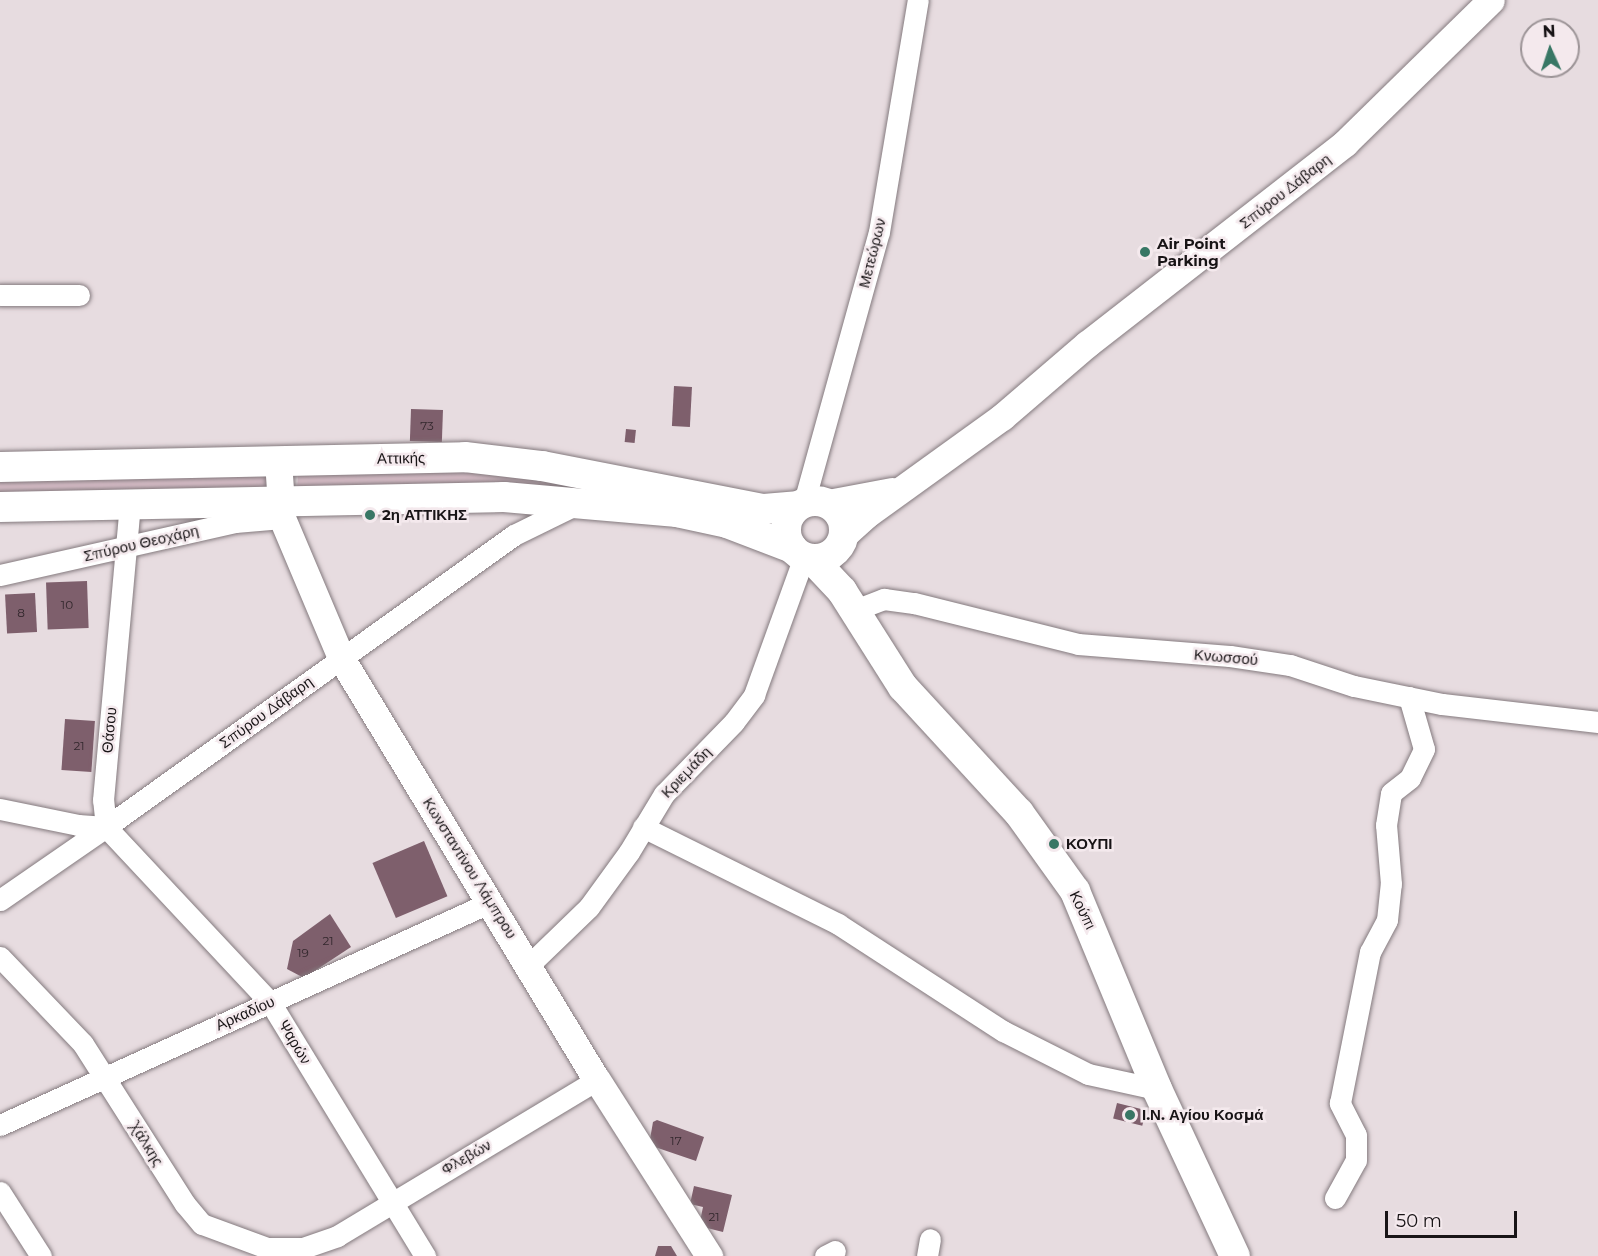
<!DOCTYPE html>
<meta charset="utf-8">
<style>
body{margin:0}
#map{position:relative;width:1598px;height:1256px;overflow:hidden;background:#e7dce0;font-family:Montserrat,sans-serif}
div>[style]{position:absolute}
.green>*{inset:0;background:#d5bcc6}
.building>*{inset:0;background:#7e5f6c;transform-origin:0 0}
.roads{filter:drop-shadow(0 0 2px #847a7e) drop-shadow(0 0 2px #847a7e)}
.minor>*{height:21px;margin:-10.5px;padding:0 10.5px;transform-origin:10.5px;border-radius:10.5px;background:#fff}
.tertiary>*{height:27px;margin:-13.5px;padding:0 13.5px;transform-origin:13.5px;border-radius:13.5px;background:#fff}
.secondary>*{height:30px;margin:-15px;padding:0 15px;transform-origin:15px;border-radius:15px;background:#fff}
.secondary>.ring{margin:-15px;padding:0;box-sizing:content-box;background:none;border:30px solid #fff;border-radius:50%}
.dots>*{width:16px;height:16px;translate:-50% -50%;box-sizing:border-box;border:3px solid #f4e9ed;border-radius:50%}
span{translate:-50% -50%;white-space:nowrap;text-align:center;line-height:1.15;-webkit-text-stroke:5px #f4e9ed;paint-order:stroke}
.number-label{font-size:12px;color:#32272c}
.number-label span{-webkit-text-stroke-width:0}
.street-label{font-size:15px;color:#181416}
.poi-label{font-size:15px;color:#181416;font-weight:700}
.left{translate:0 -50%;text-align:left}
.north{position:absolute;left:1520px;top:18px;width:60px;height:60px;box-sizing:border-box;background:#f4e9ed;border:2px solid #9c9497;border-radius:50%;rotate:357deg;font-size:16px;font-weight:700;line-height:24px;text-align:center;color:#181416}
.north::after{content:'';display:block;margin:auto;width:21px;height:27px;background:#387765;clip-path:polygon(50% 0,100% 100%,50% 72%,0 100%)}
.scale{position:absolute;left:1385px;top:1211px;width:132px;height:27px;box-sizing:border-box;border:3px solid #181416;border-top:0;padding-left:8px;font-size:18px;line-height:21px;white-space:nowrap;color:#181416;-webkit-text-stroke:4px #f4e9ed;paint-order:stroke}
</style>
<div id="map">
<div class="green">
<div style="clip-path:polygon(482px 469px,771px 521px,771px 531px,297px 490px,298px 475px)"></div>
<div style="clip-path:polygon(266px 475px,267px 488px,0 502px,0 476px)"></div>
</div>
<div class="building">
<div style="left:674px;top:386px;width:18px;height:40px;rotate:3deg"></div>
<div style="left:411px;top:409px;width:32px;height:32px;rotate:2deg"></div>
<div style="left:626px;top:429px;width:10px;height:13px;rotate:6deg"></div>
<div style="left:87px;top:581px;width:47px;height:41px;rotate:88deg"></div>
<div style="left:35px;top:593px;width:39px;height:30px;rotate:87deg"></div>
<div style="left:65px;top:719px;width:30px;height:51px;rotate:4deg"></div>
<div style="left:424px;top:841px;width:60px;height:56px;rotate:67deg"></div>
<div style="clip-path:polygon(330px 914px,351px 947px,304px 978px,287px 969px,293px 941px)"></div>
<div style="left:1117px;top:1103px;width:30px;height:16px;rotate:14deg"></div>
<div style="clip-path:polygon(657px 1120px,704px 1137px,696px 1161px,649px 1145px,653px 1122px)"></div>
<div style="clip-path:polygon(694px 1186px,732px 1195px,723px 1232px,699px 1226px,703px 1207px,690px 1204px)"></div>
<div style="clip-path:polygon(658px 1246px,671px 1246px,677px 1256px,655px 1256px)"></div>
</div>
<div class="roads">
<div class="minor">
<div style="left:0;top:295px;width:79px"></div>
<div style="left:804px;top:502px;width:280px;rotate:-74.5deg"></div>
<div style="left:879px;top:232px;width:235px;rotate:-80.5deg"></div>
<div style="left:0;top:575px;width:241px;rotate:-12.7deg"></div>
<div style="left:235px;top:522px;width:47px;rotate:-4.9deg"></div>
<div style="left:855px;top:610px;width:31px;rotate:-21deg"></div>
<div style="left:884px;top:599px;width:30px;rotate:8deg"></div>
<div style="left:914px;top:603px;width:169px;rotate:14deg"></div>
<div style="left:1078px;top:644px;width:152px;rotate:4.5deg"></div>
<div style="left:1230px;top:656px;width:61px;rotate:8.5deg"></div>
<div style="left:1290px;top:665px;width:67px;rotate:18.2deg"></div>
<div style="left:1354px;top:686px;width:90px;rotate:11.6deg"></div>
<div style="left:1442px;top:704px;width:157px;rotate:6.6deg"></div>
<div style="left:0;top:809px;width:80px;rotate:11.6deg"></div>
<div style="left:78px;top:825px;width:28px;rotate:4deg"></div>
<div style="left:106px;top:827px;width:502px;rotate:-35.59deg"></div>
<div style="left:514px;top:535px;width:66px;rotate:-26.2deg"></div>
<div style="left:106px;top:827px;width:240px;rotate:46.9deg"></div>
<div style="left:270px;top:1002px;width:298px;rotate:58.6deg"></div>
<div style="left:643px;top:827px;width:218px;rotate:26.4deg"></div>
<div style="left:838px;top:924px;width:197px;rotate:33deg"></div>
<div style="left:1003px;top:1031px;width:95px;rotate:26.8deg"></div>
<div style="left:1088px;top:1074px;width:71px;rotate:12.3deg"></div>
<div style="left:0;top:900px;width:129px;rotate:-34.6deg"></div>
<div style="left:106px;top:827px;width:27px;rotate:-96deg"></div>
<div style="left:103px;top:800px;width:296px;rotate:-84.8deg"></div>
<div style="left:0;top:957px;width:120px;rotate:46.3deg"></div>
<div style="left:83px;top:1044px;width:190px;rotate:57.5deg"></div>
<div style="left:185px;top:1204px;width:26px;rotate:50deg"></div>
<div style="left:202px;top:1224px;width:69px;rotate:20.3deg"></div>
<div style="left:267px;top:1248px;width:36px"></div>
<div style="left:303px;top:1248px;width:36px;rotate:-19deg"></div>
<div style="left:337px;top:1236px;width:303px;rotate:-31deg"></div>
<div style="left:529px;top:965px;width:83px;rotate:-44deg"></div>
<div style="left:589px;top:907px;width:68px;rotate:-54deg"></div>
<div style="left:629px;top:852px;width:68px;rotate:-58.9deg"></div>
<div style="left:664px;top:794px;width:100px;rotate:-45.8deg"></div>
<div style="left:734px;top:722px;width:34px;rotate:-53deg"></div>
<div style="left:754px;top:695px;width:147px;rotate:-70.1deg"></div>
<div style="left:0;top:1125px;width:539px;rotate:-24.43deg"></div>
<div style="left:0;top:1192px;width:76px;rotate:57.4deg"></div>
<div style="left:1335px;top:1198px;width:43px;rotate:-61.1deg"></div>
<div style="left:1356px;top:1160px;width:25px;rotate:-90deg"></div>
<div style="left:1356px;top:1135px;width:36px;rotate:-117deg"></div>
<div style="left:1340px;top:1103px;width:154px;rotate:-78.8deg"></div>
<div style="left:1370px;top:952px;width:36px;rotate:-62deg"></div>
<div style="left:1387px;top:920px;width:36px;rotate:-84deg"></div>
<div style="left:1391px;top:884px;width:59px;rotate:-94.8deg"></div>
<div style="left:1386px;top:825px;width:32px;rotate:-81deg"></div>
<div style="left:1391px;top:793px;width:24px;rotate:-38deg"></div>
<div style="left:1410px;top:778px;width:32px;rotate:-64deg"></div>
<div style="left:1424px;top:749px;width:54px;rotate:-106.1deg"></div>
<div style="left:825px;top:1256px;width:11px;rotate:-27deg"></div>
<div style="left:927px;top:1256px;width:17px;rotate:-80deg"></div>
</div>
<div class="tertiary">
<div style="left:278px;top:461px;width:57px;rotate:86deg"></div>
<div style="left:282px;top:518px;width:152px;rotate:67.1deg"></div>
<div style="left:341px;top:658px;width:494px;rotate:58.8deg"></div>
<div style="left:597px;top:1080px;width:209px;rotate:57.5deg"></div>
<div style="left:828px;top:503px;width:65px;rotate:-10.6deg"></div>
<div style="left:845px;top:534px;width:28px;rotate:-42deg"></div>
<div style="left:866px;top:515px;width:168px;rotate:-35.8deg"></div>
<div style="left:1002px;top:417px;width:112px;rotate:-40.7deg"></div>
<div style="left:1087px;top:344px;width:327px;rotate:-37.9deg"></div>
<div style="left:1345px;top:143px;width:204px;rotate:-44.4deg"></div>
</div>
<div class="secondary">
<div style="left:0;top:467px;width:465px;rotate:-1.2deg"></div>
<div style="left:465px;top:457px;width:78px;rotate:6.7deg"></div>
<div style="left:542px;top:466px;width:226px;rotate:11deg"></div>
<div style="left:764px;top:509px;width:33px;rotate:-5deg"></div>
<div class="ring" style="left:786px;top:501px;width:28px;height:28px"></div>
<div style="left:0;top:507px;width:504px;rotate:-1.14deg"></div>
<div style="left:504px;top:497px;width:174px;rotate:5deg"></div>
<div style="left:677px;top:512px;width:51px;rotate:12.4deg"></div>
<div style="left:727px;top:523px;width:70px;rotate:21deg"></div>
<div style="left:812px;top:559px;width:44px;rotate:46.8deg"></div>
<div style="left:842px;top:591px;width:114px;rotate:57.6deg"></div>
<div style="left:903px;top:687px;width:171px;rotate:47.4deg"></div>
<div style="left:1019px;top:813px;width:96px;rotate:54.3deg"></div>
<div style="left:1075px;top:891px;width:214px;rotate:67.5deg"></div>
<div style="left:1157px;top:1089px;width:184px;rotate:65deg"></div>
</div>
</div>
<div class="dots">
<div style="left:1145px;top:252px;background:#387765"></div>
<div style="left:370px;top:515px;background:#387765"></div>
<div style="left:1054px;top:844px;background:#387765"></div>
<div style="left:1130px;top:1115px;background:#387765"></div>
</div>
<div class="number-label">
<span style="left:427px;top:426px">73</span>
<span style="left:67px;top:605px">10</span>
<span style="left:21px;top:613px">8</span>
<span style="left:79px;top:746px">21</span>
<span style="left:328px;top:941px">21</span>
<span style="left:303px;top:953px">19</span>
<span style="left:676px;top:1141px">17</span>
<span style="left:714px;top:1217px">21</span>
</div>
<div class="street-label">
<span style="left:1285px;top:191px;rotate:-38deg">Σπύρου Δάβαρη</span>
<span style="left:872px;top:253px;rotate:-76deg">Μετεώρων</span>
<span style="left:401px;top:458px;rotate:-1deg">Αττικής</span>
<span style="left:141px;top:543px;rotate:-13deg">Σπύρου Θεοχάρη</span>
<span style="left:1226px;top:657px;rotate:5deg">Κνωσσού</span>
<span style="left:266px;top:712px;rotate:-36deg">Σπύρου Δάβαρη</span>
<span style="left:109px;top:730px;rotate:-85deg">Θάσου</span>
<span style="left:686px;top:772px;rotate:-46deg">Κριεμάδη</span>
<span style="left:470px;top:868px;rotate:58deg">Κωνσταντίνου Λάμπρου</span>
<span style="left:1083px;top:910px;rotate:64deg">Κούπι</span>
<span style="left:245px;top:1013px;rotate:-24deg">Αρκαδίου</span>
<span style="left:295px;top:1042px;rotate:59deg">Ψαρών</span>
<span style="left:147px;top:1144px;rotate:58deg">Χάλκης</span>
<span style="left:466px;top:1157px;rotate:-30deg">Φλεβών</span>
</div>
<div class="poi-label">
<span class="left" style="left:1157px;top:252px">Air Point<br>Parking</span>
<span class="left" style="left:382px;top:515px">2η ΑΤΤΙΚΗΣ</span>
<span class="left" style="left:1066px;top:844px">ΚΟΥΠΙ</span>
<span class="left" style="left:1142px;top:1115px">Ι.Ν. Αγίου Κοσμά</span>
</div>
<div class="north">N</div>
<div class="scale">50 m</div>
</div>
